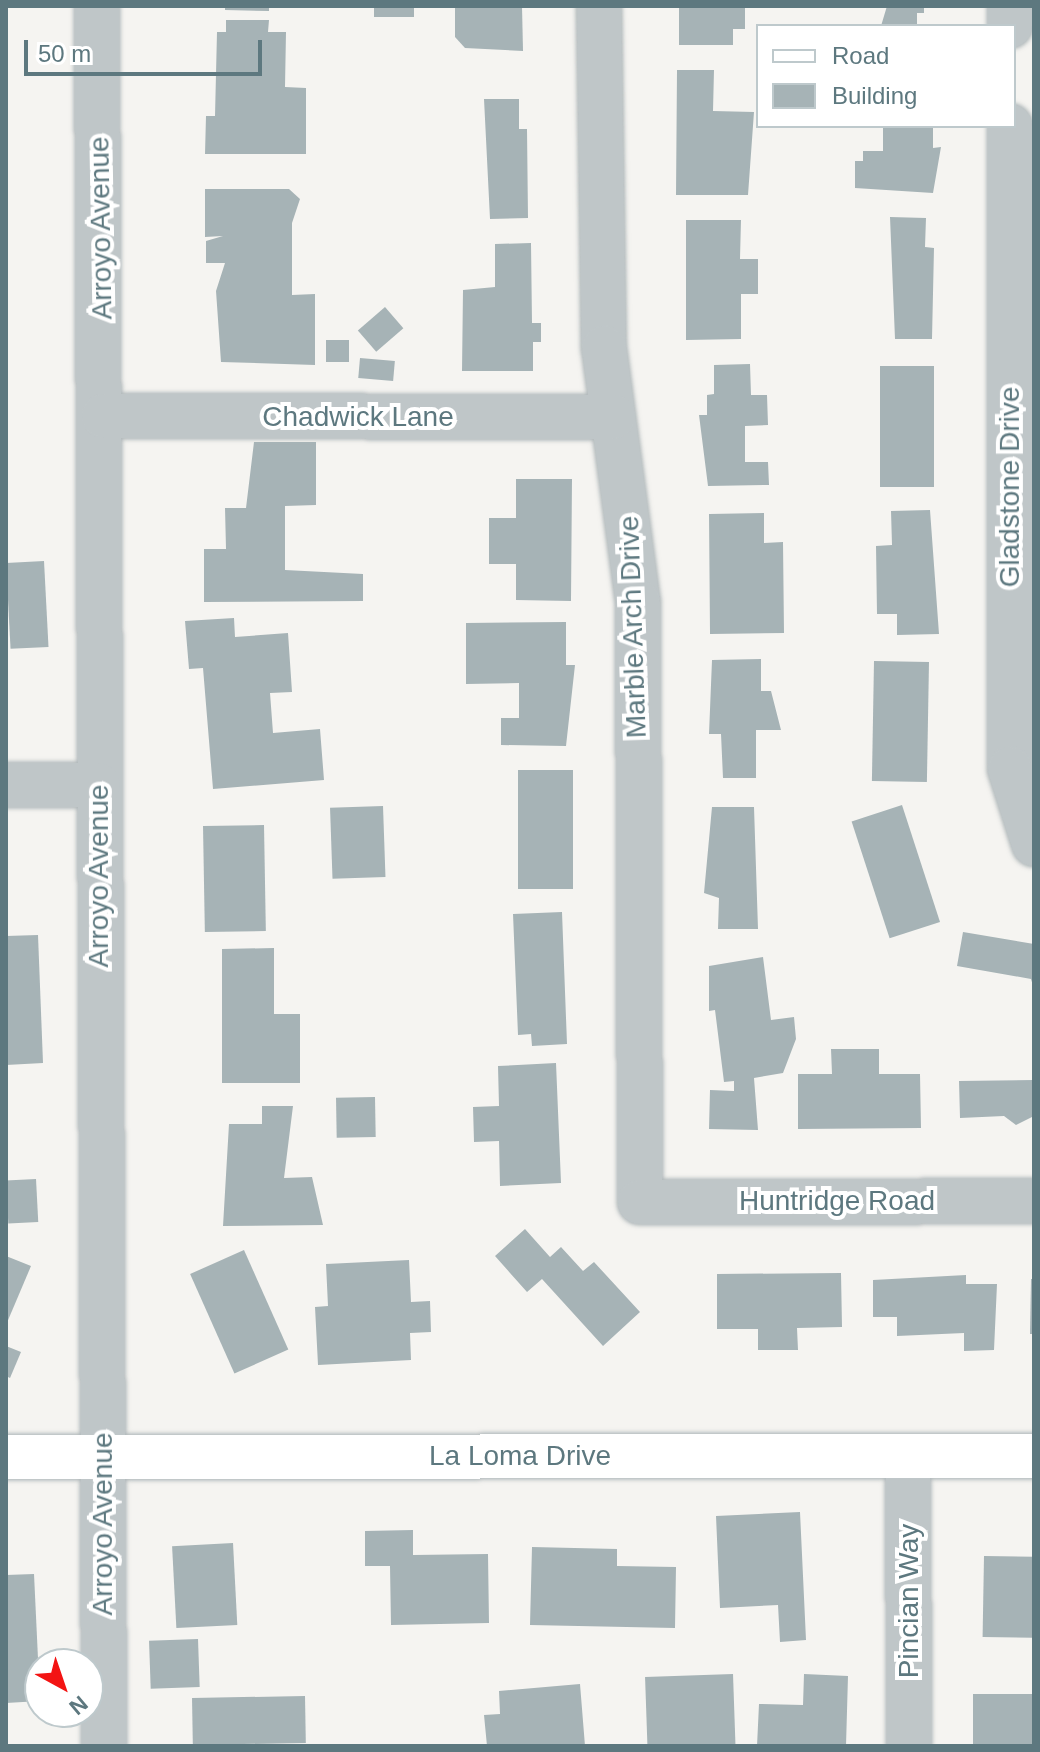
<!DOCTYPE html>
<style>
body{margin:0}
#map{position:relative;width:1040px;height:1752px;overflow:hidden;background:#f5f4f1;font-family:Arial,sans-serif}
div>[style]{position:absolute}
.building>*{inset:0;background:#a6b3b6;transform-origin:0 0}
.roads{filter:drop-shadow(0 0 2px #b0b8ba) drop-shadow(0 0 2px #b0b8ba)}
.minor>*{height:44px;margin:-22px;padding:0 22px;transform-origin:22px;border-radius:22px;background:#bfc6c8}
.major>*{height:44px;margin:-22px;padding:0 22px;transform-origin:22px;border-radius:22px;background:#fff}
span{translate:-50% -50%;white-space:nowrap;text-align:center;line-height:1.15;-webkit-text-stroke:8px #fff;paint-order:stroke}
.street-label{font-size:28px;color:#5d787f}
.frame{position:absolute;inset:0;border:8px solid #5d787f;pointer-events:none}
.legend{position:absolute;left:756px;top:24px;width:260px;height:104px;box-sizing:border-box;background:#fff;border:2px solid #bec9cc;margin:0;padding:10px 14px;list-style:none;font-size:24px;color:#5d787f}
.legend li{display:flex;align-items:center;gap:16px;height:40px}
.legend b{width:40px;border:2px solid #bec9cc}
.north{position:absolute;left:24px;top:1648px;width:80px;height:80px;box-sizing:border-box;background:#fff;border:2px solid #bec9cc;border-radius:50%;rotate:140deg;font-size:22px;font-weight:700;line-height:32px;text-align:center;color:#5d787f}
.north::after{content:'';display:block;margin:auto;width:28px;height:36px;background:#f31413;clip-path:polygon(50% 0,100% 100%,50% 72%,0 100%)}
.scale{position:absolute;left:24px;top:40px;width:238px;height:36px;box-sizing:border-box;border:4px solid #5d787f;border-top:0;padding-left:10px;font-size:24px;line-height:28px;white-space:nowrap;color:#5d787f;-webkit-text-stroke:6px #fff;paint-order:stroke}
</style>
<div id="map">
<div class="building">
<div style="clip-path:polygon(225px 6px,269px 6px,269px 11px,225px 10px)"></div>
<div style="left:374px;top:6px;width:40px;height:11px"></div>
<div style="clip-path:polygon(455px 6px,522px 6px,523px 51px,465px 48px,455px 37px)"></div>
<div style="clip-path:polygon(679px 6px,745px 6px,745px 29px,733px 29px,733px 45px,679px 45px)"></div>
<div style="clip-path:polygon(887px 6px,924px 6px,924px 13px,917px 13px,917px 26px,881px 26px)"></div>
<div style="clip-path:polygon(226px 20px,269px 20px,268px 32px,286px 32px,285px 87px,306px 88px,306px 154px,205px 154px,206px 116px,215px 116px,217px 32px,226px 32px)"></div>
<div style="clip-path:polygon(677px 70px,714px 70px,713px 111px,754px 112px,748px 195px,676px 195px)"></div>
<div style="clip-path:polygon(484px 99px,519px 99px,519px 129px,527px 129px,528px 218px,490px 219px)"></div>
<div style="clip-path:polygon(883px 126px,933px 126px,933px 148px,941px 147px,933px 193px,855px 188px,855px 161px,863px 161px,863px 151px,883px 151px)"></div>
<div style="clip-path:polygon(205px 189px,289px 189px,300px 199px,292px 223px,292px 295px,315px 294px,315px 365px,221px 362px,216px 291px,225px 263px,206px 263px,206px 241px,223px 236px,205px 237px)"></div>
<div style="clip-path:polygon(890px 217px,926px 218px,925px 247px,934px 248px,932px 339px,895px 339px)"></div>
<div style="clip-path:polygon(686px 220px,741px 220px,740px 259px,758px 259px,758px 294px,741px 294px,741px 339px,686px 340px)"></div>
<div style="clip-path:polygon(531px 243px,532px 323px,541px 323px,541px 342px,533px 342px,533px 371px,462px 371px,463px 290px,495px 287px,495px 244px)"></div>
<div style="left:385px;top:307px;width:28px;height:36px;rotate:49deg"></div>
<div style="left:326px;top:340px;width:23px;height:22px"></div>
<div style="left:360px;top:358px;width:35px;height:20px;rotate:5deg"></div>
<div style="clip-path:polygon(750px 364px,751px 395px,767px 395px,768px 425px,745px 426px,745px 462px,768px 462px,769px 485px,708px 486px,699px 415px,707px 415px,707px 395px,714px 394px,714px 365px)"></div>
<div style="left:934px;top:366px;width:121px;height:54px;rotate:90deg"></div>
<div style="clip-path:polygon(254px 442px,316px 442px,316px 505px,285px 506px,285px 570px,363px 574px,363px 601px,204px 602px,204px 549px,226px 549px,225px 508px,246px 508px)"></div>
<div style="clip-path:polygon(516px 479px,572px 479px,571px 601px,516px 600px,516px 564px,489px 564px,489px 518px,516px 518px)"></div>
<div style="clip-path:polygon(930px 510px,939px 634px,897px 635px,897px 614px,877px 614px,876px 546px,892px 545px,891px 511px)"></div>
<div style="clip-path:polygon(764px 513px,764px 543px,783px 542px,784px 633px,710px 634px,709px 514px)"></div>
<div style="left:44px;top:561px;width:86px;height:38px;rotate:87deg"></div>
<div style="clip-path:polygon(234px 618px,235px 637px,288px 633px,292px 692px,270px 693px,273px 733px,320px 729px,324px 780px,213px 789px,203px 668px,189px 669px,185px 621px)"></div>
<div style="clip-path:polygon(566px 622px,566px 665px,575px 665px,566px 746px,501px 745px,501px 718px,519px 718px,519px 683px,466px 684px,466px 623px)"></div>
<div style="clip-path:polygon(761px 659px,761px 691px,771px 691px,781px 730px,756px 730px,756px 778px,723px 778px,721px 734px,709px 734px,712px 660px)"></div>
<div style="left:874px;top:661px;width:55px;height:120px;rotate:1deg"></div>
<div style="left:518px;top:770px;width:55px;height:119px"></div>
<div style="left:902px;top:805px;width:123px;height:53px;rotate:72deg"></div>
<div style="left:383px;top:806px;width:71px;height:53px;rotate:88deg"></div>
<div style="clip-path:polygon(712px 807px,754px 807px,758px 929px,718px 929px,719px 898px,704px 893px)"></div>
<div style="left:264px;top:825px;width:106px;height:61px;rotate:89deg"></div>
<div style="clip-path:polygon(562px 912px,567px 1044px,532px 1046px,531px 1034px,518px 1035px,513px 914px)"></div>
<div style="clip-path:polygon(963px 932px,1034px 944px,1034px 989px,1031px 979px,957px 966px)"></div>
<div style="clip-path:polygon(38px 935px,43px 1063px,6px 1065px,6px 936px)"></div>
<div style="clip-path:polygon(274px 948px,274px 1014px,300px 1014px,300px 1083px,222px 1083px,222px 949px)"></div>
<div style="clip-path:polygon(763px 957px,771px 1020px,794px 1017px,796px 1039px,783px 1073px,754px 1078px,758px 1130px,709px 1129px,710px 1090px,734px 1091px,734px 1081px,724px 1082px,715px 1010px,709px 1011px,709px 966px)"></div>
<div style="clip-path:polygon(831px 1049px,879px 1049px,879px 1074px,920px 1074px,921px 1128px,798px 1129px,798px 1074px,832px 1074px)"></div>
<div style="clip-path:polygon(556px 1063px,561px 1183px,500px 1186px,499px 1141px,474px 1142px,473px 1107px,499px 1106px,498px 1066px)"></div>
<div style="clip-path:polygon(1034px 1080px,1034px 1116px,1016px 1125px,1004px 1116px,960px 1118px,959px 1081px)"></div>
<div style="left:375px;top:1097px;width:40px;height:39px;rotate:89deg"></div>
<div style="clip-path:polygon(262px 1106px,293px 1106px,284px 1178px,312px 1177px,323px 1225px,223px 1226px,229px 1124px,262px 1124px)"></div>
<div style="left:36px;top:1179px;width:43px;height:30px;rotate:87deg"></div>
<div style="clip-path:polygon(525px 1229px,550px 1257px,561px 1247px,583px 1271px,594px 1262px,640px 1312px,603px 1346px,542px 1279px,527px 1292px,495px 1256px)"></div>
<div style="left:244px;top:1250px;width:109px;height:59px;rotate:66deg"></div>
<div style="clip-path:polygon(6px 1256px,31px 1266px,6px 1325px)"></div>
<div style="clip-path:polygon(409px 1260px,411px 1302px,430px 1301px,431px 1332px,410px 1333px,411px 1360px,318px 1365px,315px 1307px,328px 1306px,326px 1264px)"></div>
<div style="clip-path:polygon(841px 1273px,842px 1327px,797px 1328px,798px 1350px,758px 1350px,758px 1329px,717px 1329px,717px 1274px)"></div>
<div style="clip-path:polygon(966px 1275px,966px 1284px,997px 1284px,994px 1350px,964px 1351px,964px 1333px,897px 1336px,897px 1317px,873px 1317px,873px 1280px)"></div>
<div style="clip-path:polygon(1031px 1279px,1034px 1279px,1034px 1334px,1030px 1334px)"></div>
<div style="clip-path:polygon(6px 1346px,21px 1352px,10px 1378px,6px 1376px)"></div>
<div style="clip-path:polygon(800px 1512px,806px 1640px,780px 1642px,778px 1605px,720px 1608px,716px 1516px)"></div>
<div style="clip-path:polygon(413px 1530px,413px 1555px,488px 1554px,489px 1623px,391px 1625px,390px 1566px,365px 1566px,365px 1531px)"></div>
<div style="left:233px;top:1543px;width:82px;height:61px;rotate:87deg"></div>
<div style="clip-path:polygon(532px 1547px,617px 1549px,617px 1566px,676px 1567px,675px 1628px,530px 1625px)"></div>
<div style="left:984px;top:1556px;width:50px;height:81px;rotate:1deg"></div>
<div style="clip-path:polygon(34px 1574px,40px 1701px,6px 1703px,6px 1575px)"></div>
<div style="left:198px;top:1639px;width:48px;height:49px;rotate:88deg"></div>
<div style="left:733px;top:1674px;width:72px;height:88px;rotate:88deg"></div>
<div style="clip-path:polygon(804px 1674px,848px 1676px,846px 1746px,757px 1746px,759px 1704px,803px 1705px)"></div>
<div style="clip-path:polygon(580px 1684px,585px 1746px,487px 1746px,484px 1715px,500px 1714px,499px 1691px)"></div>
<div style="left:973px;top:1694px;width:61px;height:52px"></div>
<div style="left:305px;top:1696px;width:47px;height:113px;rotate:89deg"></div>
</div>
<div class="roads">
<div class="minor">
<div style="left:97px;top:6px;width:1740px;rotate:89.77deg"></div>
<div style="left:599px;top:6px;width:342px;rotate:89.2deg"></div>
<div style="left:604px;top:348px;width:256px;rotate:82.4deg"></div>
<div style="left:638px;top:602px;width:600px;rotate:89.81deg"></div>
<div style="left:640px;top:1202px;width:394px;rotate:-0.1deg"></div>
<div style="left:1010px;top:6px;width:20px;rotate:90deg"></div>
<div style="left:1010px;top:126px;width:643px;rotate:90deg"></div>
<div style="left:1010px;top:769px;width:79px;rotate:72.3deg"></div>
<div style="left:104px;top:416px;width:509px;rotate:0.11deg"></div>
<div style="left:6px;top:785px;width:92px"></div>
<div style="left:908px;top:1456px;width:290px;rotate:89.8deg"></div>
</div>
<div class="major">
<div style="left:6px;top:1457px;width:1028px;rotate:-0.06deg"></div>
</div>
</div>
<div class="street-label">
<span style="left:101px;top:228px;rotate:-91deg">Arroyo Avenue</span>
<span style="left:358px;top:417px">Chadwick Lane</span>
<span style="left:1010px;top:487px;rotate:-90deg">Gladstone Drive</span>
<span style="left:633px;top:627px;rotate:-92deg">Marble Arch Drive</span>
<span style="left:99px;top:876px;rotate:-90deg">Arroyo Avenue</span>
<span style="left:837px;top:1201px">Huntridge Road</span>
<span style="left:520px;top:1456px">La Loma Drive</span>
<span style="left:103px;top:1524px;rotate:-90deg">Arroyo Avenue</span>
<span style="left:909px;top:1601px;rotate:-90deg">Pincian Way</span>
</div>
<div class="frame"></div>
<ul class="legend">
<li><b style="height:10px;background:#fff"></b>Road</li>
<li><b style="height:22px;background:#a6b3b6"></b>Building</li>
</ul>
<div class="north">N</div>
<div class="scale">50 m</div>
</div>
